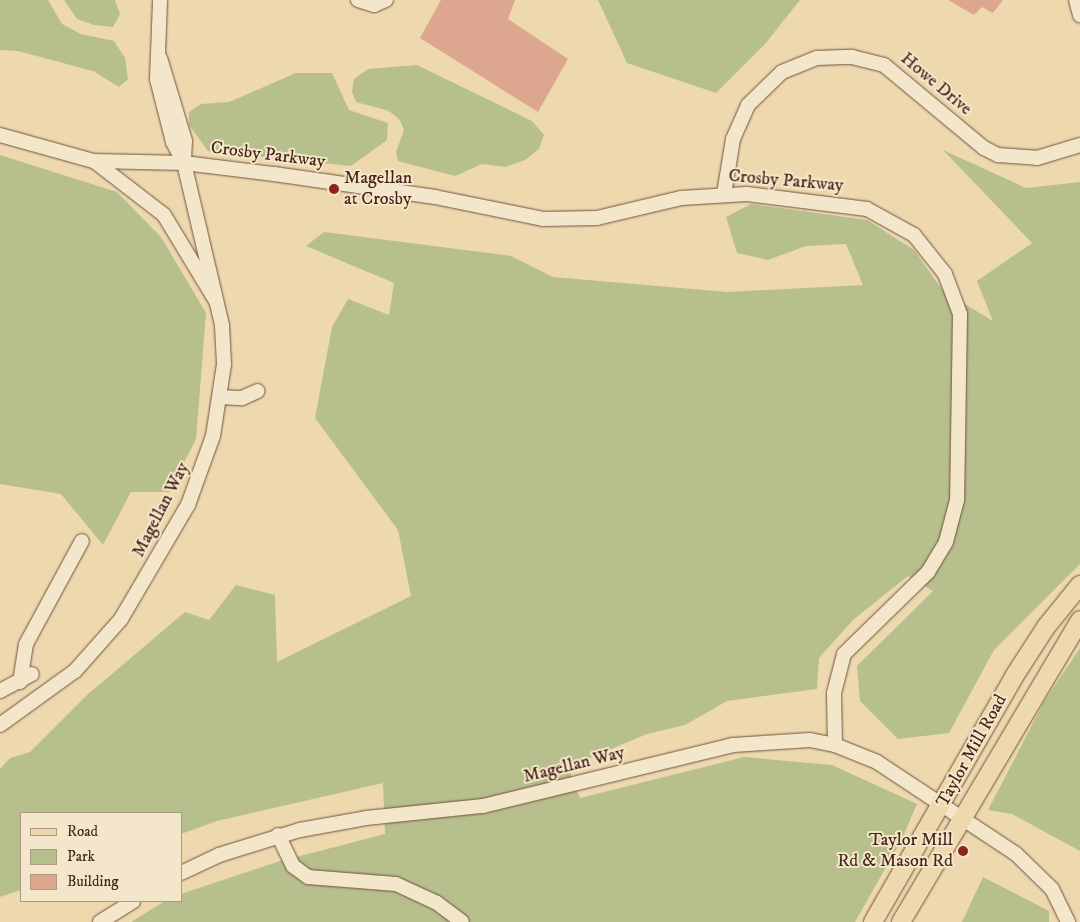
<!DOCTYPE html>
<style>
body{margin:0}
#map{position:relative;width:1080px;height:922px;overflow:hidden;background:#eed9af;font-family:"IM FELL DW Pica",serif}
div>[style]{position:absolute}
.green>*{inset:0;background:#b7bf8c}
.building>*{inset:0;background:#dda78f}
.roads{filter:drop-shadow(0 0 1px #70523e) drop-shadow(0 0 1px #70523e)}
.minor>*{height:14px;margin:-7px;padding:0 7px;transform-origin:7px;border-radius:7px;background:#f4e6cb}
.major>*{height:18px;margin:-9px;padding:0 9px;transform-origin:9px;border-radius:9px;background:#eed9af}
.dots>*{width:14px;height:14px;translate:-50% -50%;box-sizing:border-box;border:2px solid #f4e6cb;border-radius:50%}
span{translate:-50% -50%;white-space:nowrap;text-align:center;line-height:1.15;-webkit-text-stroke:4px #f4e6cb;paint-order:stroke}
.street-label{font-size:18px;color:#462519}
.poi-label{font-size:18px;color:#462519}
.left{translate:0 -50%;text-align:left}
.right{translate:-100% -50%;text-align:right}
.legend{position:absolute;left:20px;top:812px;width:162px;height:90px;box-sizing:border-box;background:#f4e6cb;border:1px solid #ae9984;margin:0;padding:6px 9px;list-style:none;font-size:15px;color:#462519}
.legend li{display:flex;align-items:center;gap:10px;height:25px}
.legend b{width:25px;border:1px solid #ae9984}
</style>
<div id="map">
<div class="green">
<div style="clip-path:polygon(0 0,48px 0,62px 24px,81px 34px,114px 41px,125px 58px,128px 79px,119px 87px,93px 71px,18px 51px,0 50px)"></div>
<div style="clip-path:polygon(64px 0,115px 0,120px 14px,113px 27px,94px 25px,77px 19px)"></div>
<div style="clip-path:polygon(598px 0,800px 0,765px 44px,716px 93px,627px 63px)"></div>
<div style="clip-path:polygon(417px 65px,532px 121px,544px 135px,539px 149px,525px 160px,506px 167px,482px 164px,455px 176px,398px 161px,396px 152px,404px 130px,400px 120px,389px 111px,356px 102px,352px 92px,354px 79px,368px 69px)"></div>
<div style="clip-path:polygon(296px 73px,332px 73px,349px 110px,388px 123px,387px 140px,351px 166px,208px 151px,189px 125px,189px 112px,201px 104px,229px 102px)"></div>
<div style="clip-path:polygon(943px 150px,1026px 188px,1080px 182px,1080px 564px,994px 650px,949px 733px,898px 739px,860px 701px,857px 666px,933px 591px,908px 576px,853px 620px,819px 658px,817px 689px,727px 701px,685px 725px,647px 734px,568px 767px,580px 798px,744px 757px,832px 765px,917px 804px,902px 839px,855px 922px,131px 922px,165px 901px,181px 901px,181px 894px,277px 862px,385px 834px,383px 783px,217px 821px,181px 834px,181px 813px,21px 813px,21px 890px,0 897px,0 769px,10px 758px,30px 752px,87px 695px,185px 612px,209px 620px,236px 585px,275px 595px,277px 662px,411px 596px,398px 530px,315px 418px,332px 327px,348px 299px,389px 315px,394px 283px,306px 246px,324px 232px,511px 256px,553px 277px,727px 292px,863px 285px,846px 244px,806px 246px,768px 260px,737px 253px,726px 217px,751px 204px,867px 220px,914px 250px,943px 291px,993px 321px,977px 281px,1032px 243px)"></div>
<div style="clip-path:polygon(0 155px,117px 192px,161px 237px,206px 313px,196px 439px,169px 492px,131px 492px,103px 545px,61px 494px,0 484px)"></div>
<div style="clip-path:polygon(1080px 648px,1080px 851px,1012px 814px,988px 810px,1044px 702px)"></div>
<div style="clip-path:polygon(983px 877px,1049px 911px,1049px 922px,962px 922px)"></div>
</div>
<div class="building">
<div style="clip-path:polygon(441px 0,515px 0,508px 19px,568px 59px,538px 112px,420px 38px)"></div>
<div style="clip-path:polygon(948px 0,1003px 0,993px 13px,982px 7px,974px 15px)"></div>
</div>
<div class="roads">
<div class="minor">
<div style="left:358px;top:0;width:17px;rotate:17deg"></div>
<div style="left:374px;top:5px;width:13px;rotate:-23deg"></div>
<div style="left:1076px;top:0;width:16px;rotate:75deg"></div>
<div style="left:160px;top:58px;width:87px;rotate:73.2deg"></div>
<div style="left:185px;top:141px;width:22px;rotate:93deg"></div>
<div style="left:0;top:135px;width:98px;rotate:15.5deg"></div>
<div style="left:94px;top:161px;width:90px;rotate:1.3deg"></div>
<div style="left:184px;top:163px;width:91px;rotate:7deg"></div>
<div style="left:274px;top:174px;width:163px;rotate:8.1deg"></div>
<div style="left:435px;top:197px;width:110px;rotate:11.5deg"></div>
<div style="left:543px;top:219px;width:54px;rotate:-1.1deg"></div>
<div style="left:597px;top:218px;width:86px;rotate:-13.4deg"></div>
<div style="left:681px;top:198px;width:66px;rotate:-3.5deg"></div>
<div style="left:747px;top:194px;width:121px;rotate:7.1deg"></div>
<div style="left:867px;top:209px;width:54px;rotate:29deg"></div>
<div style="left:914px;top:235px;width:50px;rotate:51.5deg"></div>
<div style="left:945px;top:274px;width:43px;rotate:69.4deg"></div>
<div style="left:960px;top:314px;width:186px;rotate:90.9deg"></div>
<div style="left:957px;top:500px;width:43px;rotate:104.7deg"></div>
<div style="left:946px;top:542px;width:35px;rotate:121deg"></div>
<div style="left:928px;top:572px;width:117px;rotate:135.7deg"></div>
<div style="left:844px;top:654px;width:40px;rotate:104.4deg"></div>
<div style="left:834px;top:693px;width:52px;rotate:88.9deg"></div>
<div style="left:94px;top:161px;width:88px;rotate:37.6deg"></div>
<div style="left:164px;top:215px;width:100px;rotate:58.8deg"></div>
<div style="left:724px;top:194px;width:56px;rotate:-80.7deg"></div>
<div style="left:733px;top:139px;width:37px;rotate:-66deg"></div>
<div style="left:748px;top:105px;width:47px;rotate:-44.1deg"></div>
<div style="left:782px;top:72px;width:38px;rotate:-22deg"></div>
<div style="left:817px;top:58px;width:35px;rotate:-2deg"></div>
<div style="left:852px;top:57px;width:33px;rotate:14deg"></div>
<div style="left:884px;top:65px;width:130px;rotate:39.7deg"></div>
<div style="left:984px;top:148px;width:16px;rotate:27deg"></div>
<div style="left:998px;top:155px;width:39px;rotate:4deg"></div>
<div style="left:1037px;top:158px;width:45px;rotate:-16.8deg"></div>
<div style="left:220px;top:397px;width:22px;rotate:3deg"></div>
<div style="left:242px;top:398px;width:17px;rotate:-24deg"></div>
<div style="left:20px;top:682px;width:38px;rotate:-81deg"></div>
<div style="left:26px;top:644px;width:117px;rotate:-61.5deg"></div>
<div style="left:0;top:691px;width:36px;rotate:-28deg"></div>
<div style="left:0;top:725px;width:92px;rotate:-35.8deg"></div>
<div style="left:75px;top:671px;width:69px;rotate:-48.5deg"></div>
<div style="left:121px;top:619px;width:132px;rotate:-59.6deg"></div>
<div style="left:188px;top:505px;width:73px;rotate:-70.1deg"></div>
<div style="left:213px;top:436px;width:73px;rotate:-81.3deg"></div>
<div style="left:224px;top:364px;width:39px;rotate:-93deg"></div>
<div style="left:222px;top:325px;width:166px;rotate:-103.2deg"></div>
<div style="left:184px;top:163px;width:24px;rotate:-118deg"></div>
<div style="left:173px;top:142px;width:65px;rotate:-104.3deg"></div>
<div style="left:157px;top:79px;width:79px;rotate:-87.8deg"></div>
<div style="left:278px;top:835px;width:34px;rotate:64deg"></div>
<div style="left:293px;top:866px;width:19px;rotate:36deg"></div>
<div style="left:308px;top:877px;width:88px;rotate:4.5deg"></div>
<div style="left:396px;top:884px;width:45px;rotate:24.9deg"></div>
<div style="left:437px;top:903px;width:31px;rotate:37deg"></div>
<div style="left:181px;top:873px;width:42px;rotate:-25.3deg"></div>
<div style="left:219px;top:855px;width:85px;rotate:-17.2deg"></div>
<div style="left:300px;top:830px;width:67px;rotate:-10.3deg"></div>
<div style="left:366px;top:818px;width:118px;rotate:-5.9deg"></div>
<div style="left:483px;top:806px;width:257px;rotate:-13.7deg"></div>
<div style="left:733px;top:745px;width:77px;rotate:-3.7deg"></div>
<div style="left:810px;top:740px;width:25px;rotate:11deg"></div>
<div style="left:835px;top:745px;width:45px;rotate:22deg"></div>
<div style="left:877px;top:762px;width:167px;rotate:33.5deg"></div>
<div style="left:1016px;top:854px;width:50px;rotate:44.2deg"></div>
<div style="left:1052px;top:889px;width:37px;rotate:64deg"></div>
<div style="left:100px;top:922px;width:39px;rotate:-32deg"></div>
</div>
<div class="major">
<div style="left:873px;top:922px;width:285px;rotate:-60.1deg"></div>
<div style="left:1015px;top:675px;width:57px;rotate:-57.1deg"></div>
<div style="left:1046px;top:627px;width:54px;rotate:-51deg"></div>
<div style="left:901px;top:922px;width:351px;rotate:-59.3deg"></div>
</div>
</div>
<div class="dots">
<div style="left:334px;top:189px;background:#8f2418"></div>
<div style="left:963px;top:851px;background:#8f2418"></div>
</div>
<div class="street-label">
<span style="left:936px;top:84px;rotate:40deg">Howe Drive</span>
<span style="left:268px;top:155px;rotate:7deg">Crosby Parkway</span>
<span style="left:786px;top:181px;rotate:5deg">Crosby Parkway</span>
<span style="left:161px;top:510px;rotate:-63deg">Magellan Way</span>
<span style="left:972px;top:751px;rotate:-61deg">Taylor Mill Road</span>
<span style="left:574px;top:765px;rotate:-14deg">Magellan Way</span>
</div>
<div class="poi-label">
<span class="left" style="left:344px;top:189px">Magellan<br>at Crosby</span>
<span class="right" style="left:953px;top:851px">Taylor Mill<br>Rd &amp; Mason Rd</span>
</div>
<ul class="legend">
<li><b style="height:6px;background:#eed9af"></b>Road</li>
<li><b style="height:14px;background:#b7bf8c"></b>Park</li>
<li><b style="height:14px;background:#dda78f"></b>Building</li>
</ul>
</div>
